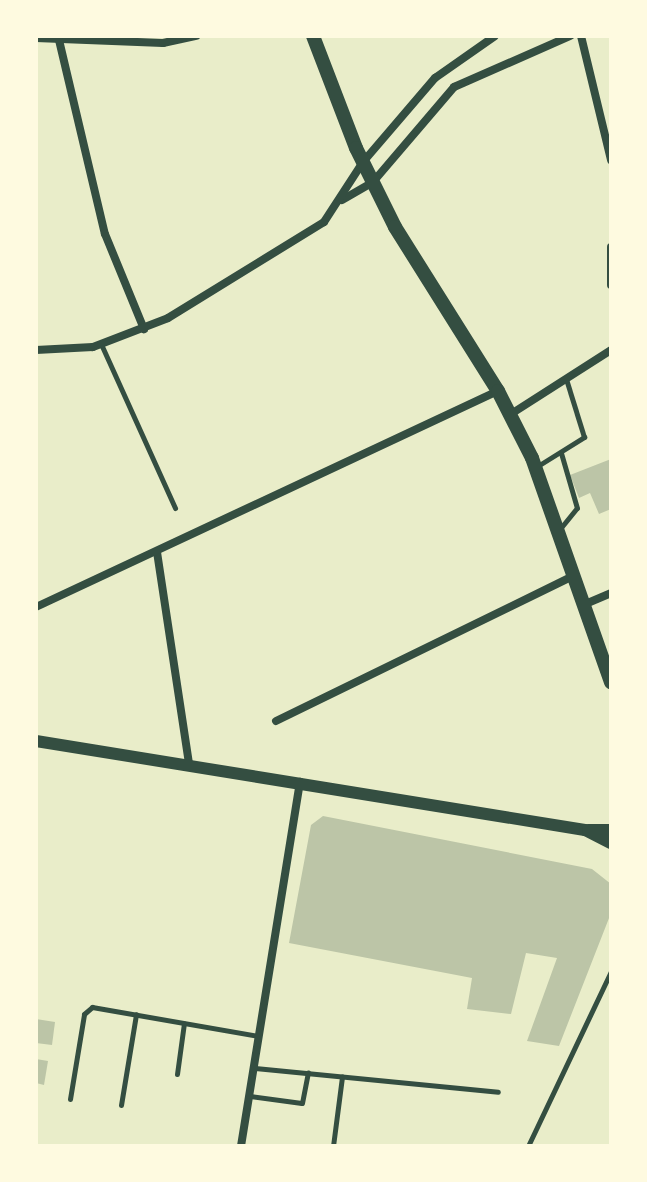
<!DOCTYPE html>
<style>
body{margin:0}
#map{position:relative;width:647px;height:1182px;overflow:hidden;background:#e9edc9;font-family:Helvetica,sans-serif}
div>[style]{position:absolute}
.building>*{inset:0;background:#bcc5a7}
.service>*{height:5px;margin:-2.5px;padding:0 2.5px;transform-origin:2.5px;border-radius:2.5px;background:#344e41}
.minor>*{height:8px;margin:-4px;padding:0 4px;transform-origin:4px;border-radius:4px;background:#344e41}
.tertiary>*{height:12px;margin:-6px;padding:0 6px;transform-origin:6px;border-radius:6px;background:#344e41}
.primary>*{height:14px;margin:-7px;padding:0 7px;transform-origin:7px;border-radius:7px;background:#344e41}
span{translate:-50% -50%;white-space:nowrap;text-align:center;line-height:1.15;-webkit-text-stroke:6px #fefae0;paint-order:stroke}
.frame{position:absolute;inset:0;border:38px solid #fefae0;pointer-events:none}
</style>
<div id="map">
<div class="building">
<div style="clip-path:polygon(611px 459px,611px 509px,599px 514px,590px 493px,579px 498px,570px 475px)"></div>
<div style="clip-path:polygon(323px 816px,592px 869px,611px 884px,611px 913px,559px 1046px,527px 1041px,557px 958px,526px 953px,511px 1014px,467px 1009px,472px 978px,289px 943px,311px 825px)"></div>
<div style="clip-path:polygon(36px 1019px,55px 1022px,52px 1045px,36px 1043px)"></div>
<div style="clip-path:polygon(36px 1059px,48px 1061px,44px 1085px,36px 1083px)"></div>
</div>
<div class="service">
<div style="left:101px;top:344px;width:180px;rotate:65.7deg"></div>
<div style="left:536px;top:467px;width:57px;rotate:-32deg"></div>
<div style="left:584px;top:437px;width:61px;rotate:-107.2deg"></div>
<div style="left:559px;top:530px;width:28px;rotate:-51deg"></div>
<div style="left:577px;top:508px;width:57px;rotate:-106.2deg"></div>
<div style="left:255px;top:1068px;width:244px;rotate:5.6deg"></div>
<div style="left:177px;top:1074px;width:51px;rotate:-82.2deg"></div>
<div style="left:250px;top:1096px;width:52px;rotate:7.7deg"></div>
<div style="left:302px;top:1103px;width:31px;rotate:-79deg"></div>
<div style="left:70px;top:1099px;width:86px;rotate:-80.6deg"></div>
<div style="left:84px;top:1014px;width:11px;rotate:-41deg"></div>
<div style="left:92px;top:1007px;width:169px;rotate:9.9deg"></div>
<div style="left:121px;top:1105px;width:92px;rotate:-80.6deg"></div>
<div style="left:333px;top:1146px;width:70px;rotate:-82.6deg"></div>
<div style="left:528px;top:1146px;width:194px;rotate:-64.6deg"></div>
</div>
<div class="minor">
<div style="left:581px;top:36px;width:128px;rotate:76.4deg"></div>
<div style="left:36px;top:38px;width:127px;rotate:2.3deg"></div>
<div style="left:163px;top:43px;width:34px;rotate:-12deg"></div>
<div style="left:59px;top:40px;width:199px;rotate:76.7deg"></div>
<div style="left:105px;top:234px;width:103px;rotate:67.7deg"></div>
<div style="left:342px;top:200px;width:36px;rotate:-30deg"></div>
<div style="left:373px;top:182px;width:125px;rotate:-49.5deg"></div>
<div style="left:454px;top:87px;width:127px;rotate:-23.7deg"></div>
<div style="left:611px;top:247px;width:38px;rotate:90deg"></div>
<div style="left:36px;top:350px;width:57px;rotate:-3deg"></div>
<div style="left:93px;top:347px;width:80px;rotate:-21.1deg"></div>
<div style="left:168px;top:318px;width:183px;rotate:-31.6deg"></div>
<div style="left:324px;top:222px;width:72px;rotate:-57deg"></div>
<div style="left:363px;top:162px;width:111px;rotate:-49.4deg"></div>
<div style="left:435px;top:78px;width:73px;rotate:-35deg"></div>
<div style="left:511px;top:414px;width:119px;rotate:-32.6deg"></div>
<div style="left:157px;top:552px;width:214px;rotate:81.4deg"></div>
<div style="left:583px;top:605px;width:30px;rotate:-23deg"></div>
<div style="left:36px;top:607px;width:510px;rotate:-25.06deg"></div>
<div style="left:276px;top:721px;width:328px;rotate:-26deg"></div>
<div style="left:241px;top:1146px;width:369px;rotate:-80.8deg"></div>
</div>
<div class="tertiary">
<div style="left:36px;top:741px;width:556px;rotate:9.21deg"></div>
<div style="left:585px;top:830px;width:29px;rotate:27deg"></div>
<div style="left:588px;top:830px;width:23px"></div>
</div>
<div class="primary">
<div style="left:313px;top:36px;width:120px;rotate:69deg"></div>
<div style="left:356px;top:148px;width:88px;rotate:63.7deg"></div>
<div style="left:395px;top:227px;width:194px;rotate:57.9deg"></div>
<div style="left:498px;top:391px;width:75px;rotate:63.1deg"></div>
<div style="left:532px;top:458px;width:238px;rotate:70.6deg"></div>
</div>
<div class="frame"></div>
</div>
